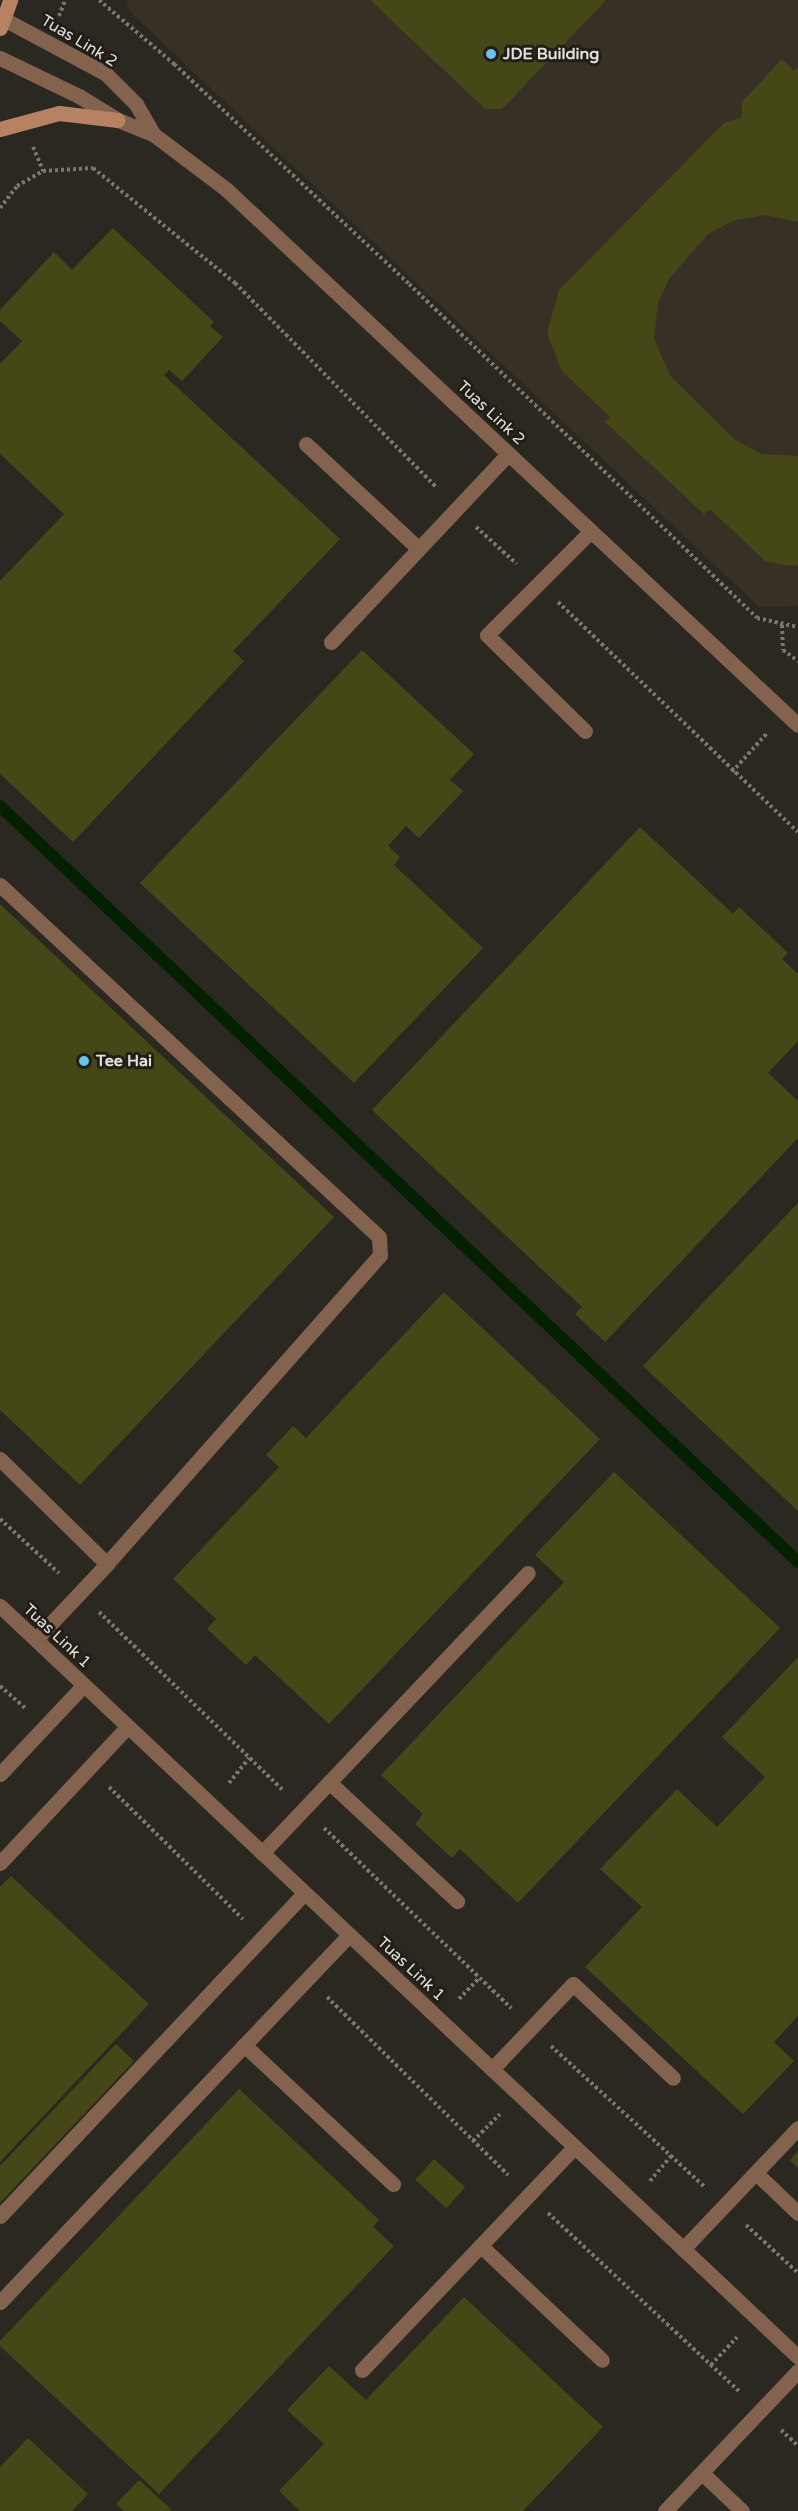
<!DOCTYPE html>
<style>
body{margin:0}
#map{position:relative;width:798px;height:2511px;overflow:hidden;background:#2b2821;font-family:"Varela Round",sans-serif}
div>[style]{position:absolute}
.built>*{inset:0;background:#373024}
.stream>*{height:12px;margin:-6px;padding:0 6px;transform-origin:6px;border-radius:6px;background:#032101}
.building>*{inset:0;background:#454816;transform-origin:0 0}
.path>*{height:4px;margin-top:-2px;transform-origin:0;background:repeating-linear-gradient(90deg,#7a7771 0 3px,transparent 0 6px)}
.service>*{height:15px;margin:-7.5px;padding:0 7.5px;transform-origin:7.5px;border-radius:7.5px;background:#83624e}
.minor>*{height:15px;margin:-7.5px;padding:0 7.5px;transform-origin:7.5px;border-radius:7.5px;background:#83624e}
.secondary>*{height:15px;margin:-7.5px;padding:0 7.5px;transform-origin:7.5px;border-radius:7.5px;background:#b68261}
.dots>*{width:16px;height:16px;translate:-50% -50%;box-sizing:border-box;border:3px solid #221e17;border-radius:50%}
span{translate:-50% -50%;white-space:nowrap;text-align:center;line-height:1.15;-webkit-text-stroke:6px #221e17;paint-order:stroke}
.street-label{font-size:16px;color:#e3e0dc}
.poi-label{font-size:16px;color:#e3e0dc;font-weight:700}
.left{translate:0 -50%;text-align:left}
</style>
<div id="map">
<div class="built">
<div style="clip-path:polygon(126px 0,798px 0,798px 606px,759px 607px,129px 11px)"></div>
</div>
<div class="stream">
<div style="left:0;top:806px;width:1099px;rotate:43.45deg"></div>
</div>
<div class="building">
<div style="clip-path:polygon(370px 0,606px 0,502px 109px,485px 109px)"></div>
<div style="clip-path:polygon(782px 59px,794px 71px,798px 67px,798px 222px,765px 215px,735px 220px,708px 234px,669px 279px,658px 303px,654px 339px,671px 377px,734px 439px,761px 454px,798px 456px,798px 565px,790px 566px,765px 561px,710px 509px,704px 514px,605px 422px,610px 417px,562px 371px,547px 333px,559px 290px,724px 123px,742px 117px,742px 102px)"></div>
<div style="clip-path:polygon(113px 228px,214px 322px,210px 326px,223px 337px,182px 381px,169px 370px,164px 375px,340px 539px,233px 651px,244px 661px,73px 842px,0 774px,0 581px,64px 514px,0 454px,0 364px,22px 341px,0 321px,0 310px,54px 252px,72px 270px)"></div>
<div style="clip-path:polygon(362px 650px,474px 754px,450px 780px,463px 791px,419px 838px,406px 826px,388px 846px,400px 857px,394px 865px,483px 948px,354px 1083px,140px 883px)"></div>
<div style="clip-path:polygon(640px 827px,733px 914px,739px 907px,788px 953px,782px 959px,798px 974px,798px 1041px,768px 1073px,798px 1101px,798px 1138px,605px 1342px,575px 1314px,582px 1307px,372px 1110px)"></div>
<div style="clip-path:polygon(0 904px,334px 1217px,80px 1485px,0 1410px)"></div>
<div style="clip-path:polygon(798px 1203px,798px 1511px,643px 1366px)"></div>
<div style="clip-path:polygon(444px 1292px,600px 1439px,329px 1724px,255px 1655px,246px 1665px,207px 1629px,216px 1619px,173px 1579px,279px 1467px,266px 1455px,293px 1426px,306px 1438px)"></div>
<div style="clip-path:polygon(614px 1472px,780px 1628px,518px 1903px,460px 1849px,452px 1858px,415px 1824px,423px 1814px,381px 1775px,564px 1582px,535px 1555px)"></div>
<div style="clip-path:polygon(798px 1657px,798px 2016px,774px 2042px,794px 2061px,743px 2114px,585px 1967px,642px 1907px,600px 1869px,677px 1789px,717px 1827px,765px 1777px,722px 1737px)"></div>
<div style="clip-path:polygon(11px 1876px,149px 2004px,0 2162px,0 1887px)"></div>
<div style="clip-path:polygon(116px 2044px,134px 2061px,0 2203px,0 2166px)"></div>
<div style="clip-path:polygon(239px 2089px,379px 2220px,373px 2227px,394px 2246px,159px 2494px,0 2346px,0 2341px)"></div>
<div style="clip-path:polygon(798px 2151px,798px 2168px,790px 2160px)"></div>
<div style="left:434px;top:2159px;width:42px;height:28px;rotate:42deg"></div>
<div style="clip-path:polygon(464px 2297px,603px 2427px,523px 2511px,300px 2511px,279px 2491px,324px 2444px,287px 2410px,329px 2366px,366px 2400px)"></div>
<div style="clip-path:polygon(28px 2438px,88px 2494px,72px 2511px,0 2511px,0 2467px)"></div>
<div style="clip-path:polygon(139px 2480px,171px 2509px,170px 2511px,124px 2511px,116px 2504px)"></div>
</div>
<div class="path">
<div style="left:99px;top:0;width:99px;rotate:40.5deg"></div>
<div style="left:174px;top:64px;width:322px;rotate:43.1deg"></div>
<div style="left:409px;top:284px;width:482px;rotate:43.8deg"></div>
<div style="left:757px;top:618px;width:42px;rotate:12.4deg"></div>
<div style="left:59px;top:16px;width:17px;rotate:-69deg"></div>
<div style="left:33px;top:147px;width:26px;rotate:67deg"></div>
<div style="left:0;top:208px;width:28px;rotate:-52deg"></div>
<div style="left:17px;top:186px;width:30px;rotate:-30deg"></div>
<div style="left:43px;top:171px;width:50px;rotate:-3.4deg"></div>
<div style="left:93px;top:168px;width:183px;rotate:39deg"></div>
<div style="left:235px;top:283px;width:288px;rotate:45.4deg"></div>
<div style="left:476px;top:527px;width:55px;rotate:42.1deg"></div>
<div style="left:558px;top:602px;width:332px;rotate:43.8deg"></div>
<div style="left:782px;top:625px;width:25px;rotate:88deg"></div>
<div style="left:783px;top:650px;width:19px;rotate:36deg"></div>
<div style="left:732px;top:772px;width:54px;rotate:-48deg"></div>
<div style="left:0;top:1519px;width:80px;rotate:42.5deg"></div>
<div style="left:99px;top:1612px;width:256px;rotate:44.1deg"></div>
<div style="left:0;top:1686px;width:33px;rotate:41deg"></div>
<div style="left:229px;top:1783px;width:32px;rotate:-51deg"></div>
<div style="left:109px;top:1787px;width:188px;rotate:44.6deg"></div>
<div style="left:324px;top:1828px;width:260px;rotate:43.9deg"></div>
<div style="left:327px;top:1997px;width:254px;rotate:44.5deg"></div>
<div style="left:459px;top:1999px;width:29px;rotate:-46deg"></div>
<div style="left:551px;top:2046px;width:209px;rotate:42.5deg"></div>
<div style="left:473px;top:2141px;width:38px;rotate:-45deg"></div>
<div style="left:650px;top:2181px;width:33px;rotate:-50deg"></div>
<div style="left:548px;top:2213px;width:262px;rotate:43deg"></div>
<div style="left:746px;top:2225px;width:71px;rotate:42.7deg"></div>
<div style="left:711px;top:2365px;width:38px;rotate:-47deg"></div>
<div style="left:781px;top:2430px;width:23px;rotate:43deg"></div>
</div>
<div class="service">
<div style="left:306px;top:444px;width:153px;rotate:42.9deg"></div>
<div style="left:331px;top:642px;width:258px;rotate:-46.7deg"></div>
<div style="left:585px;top:731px;width:137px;rotate:-135.6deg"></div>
<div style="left:487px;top:635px;width:147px;rotate:-45deg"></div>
<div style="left:0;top:885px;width:517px;rotate:42.88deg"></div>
<div style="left:379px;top:1237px;width:18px;rotate:87deg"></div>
<div style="left:380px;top:1255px;width:412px;rotate:131.5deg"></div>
<div style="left:107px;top:1564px;width:103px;rotate:133.4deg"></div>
<div style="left:0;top:1459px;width:150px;rotate:44.5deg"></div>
<div style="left:0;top:1774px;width:122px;rotate:-46.7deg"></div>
<div style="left:329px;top:1782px;width:175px;rotate:42.9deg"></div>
<div style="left:262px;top:1853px;width:386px;rotate:-46.5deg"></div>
<div style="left:0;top:1863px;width:187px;rotate:-46.9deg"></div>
<div style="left:244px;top:2045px;width:204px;rotate:43deg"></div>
<div style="left:492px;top:2069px;width:117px;rotate:-46.4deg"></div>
<div style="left:573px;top:1984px;width:137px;rotate:43.2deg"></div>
<div style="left:756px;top:2173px;width:58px;rotate:43.6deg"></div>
<div style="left:0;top:2216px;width:444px;rotate:-46.7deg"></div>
<div style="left:481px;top:2246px;width:166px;rotate:43.3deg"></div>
<div style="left:683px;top:2249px;width:167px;rotate:-46.5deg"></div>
<div style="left:0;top:2302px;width:506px;rotate:-46.44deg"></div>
<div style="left:362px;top:2370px;width:308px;rotate:-46.4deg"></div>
<div style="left:702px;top:2473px;width:55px;rotate:43.5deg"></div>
<div style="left:665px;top:2511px;width:193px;rotate:-46.5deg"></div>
</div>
<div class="minor">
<div style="left:0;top:17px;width:119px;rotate:28.1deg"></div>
<div style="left:105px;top:73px;width:44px;rotate:45deg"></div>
<div style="left:136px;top:104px;width:34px;rotate:60deg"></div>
<div style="left:0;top:58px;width:88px;rotate:25.7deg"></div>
<div style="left:79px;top:96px;width:46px;rotate:31.6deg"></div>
<div style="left:118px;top:120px;width:38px;rotate:22deg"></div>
<div style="left:153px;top:134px;width:93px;rotate:37.1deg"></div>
<div style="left:227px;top:190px;width:782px;rotate:43.14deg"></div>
<div style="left:0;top:1606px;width:1096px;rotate:43.26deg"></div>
</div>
<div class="secondary">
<div style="left:0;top:28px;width:30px;rotate:-70deg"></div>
<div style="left:0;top:129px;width:61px;rotate:-15.2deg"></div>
<div style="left:59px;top:113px;width:59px;rotate:6.8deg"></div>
</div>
<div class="dots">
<div style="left:491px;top:54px;background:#67c4f0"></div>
<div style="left:84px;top:1061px;background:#67c4f0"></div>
</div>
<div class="street-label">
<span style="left:79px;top:41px;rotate:31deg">Tuas Link 2</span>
<span style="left:491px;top:413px;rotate:43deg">Tuas Link 2</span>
<span style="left:57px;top:1636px;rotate:43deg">Tuas Link 1</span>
<span style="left:411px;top:1969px;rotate:43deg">Tuas Link 1</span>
</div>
<div class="poi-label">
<span class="left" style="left:503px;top:54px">JDE Building</span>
<span class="left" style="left:96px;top:1061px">Tee Hai</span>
</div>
</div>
